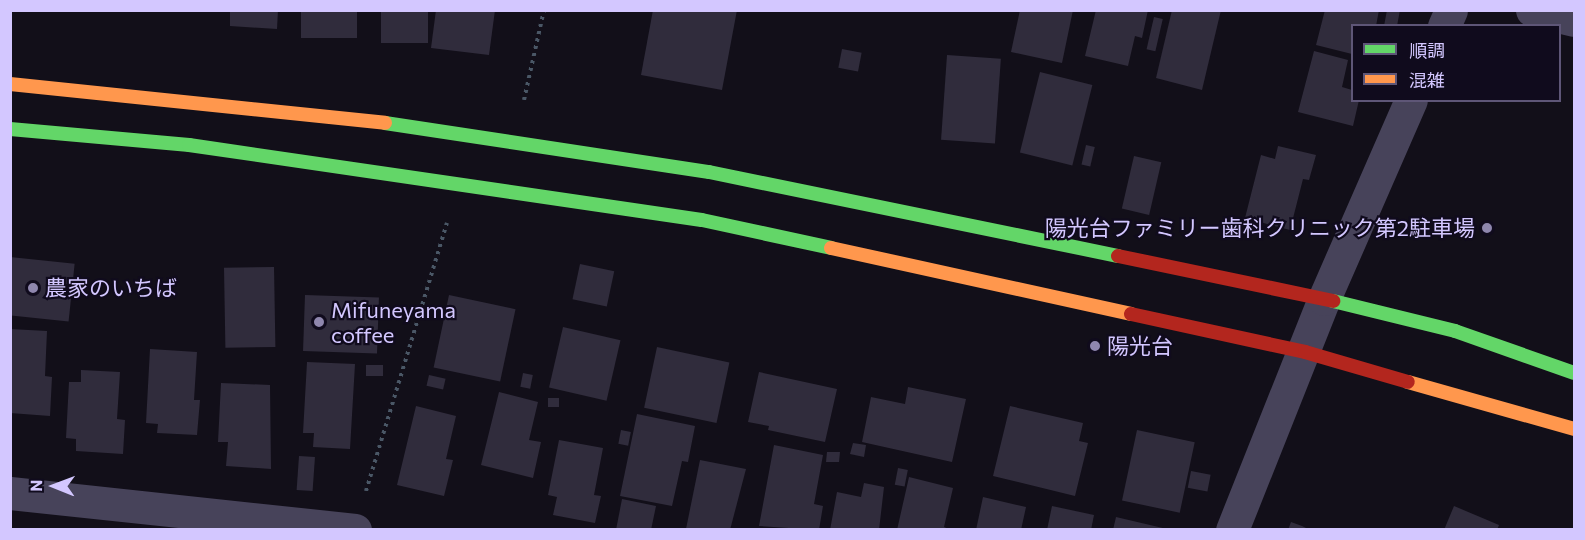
<!DOCTYPE html>
<meta charset="utf-8">
<style>
body{margin:0}
#map{position:relative;width:1585px;height:540px;overflow:hidden;background:#120f19;font-family:Commissioner,"Noto Sans JP",sans-serif}
div>[style]{position:absolute}
.building>*{inset:0;background:#302c3c;transform-origin:0 0}
.path>*{height:4px;margin-top:-2px;transform-origin:0;background:repeating-linear-gradient(90deg,#4a5766 0 3px,transparent 0 7.5px)}
.street>*{height:33px;margin:-16.5px;padding:0 16.5px;transform-origin:16.5px;border-radius:16.5px;background:#47435a}
.fast>*{height:14px;margin:-7px;padding:0 7px;transform-origin:7px;border-radius:7px;background:#63d668}
.slow>*{height:14px;margin:-7px;padding:0 7px;transform-origin:7px;border-radius:7px;background:#ff974d}
.jam>*{height:14px;margin:-7px;padding:0 7px;transform-origin:7px;border-radius:7px;background:#b3261e}
.dots>*{width:16px;height:16px;translate:-50% -50%;box-sizing:border-box;border:3px solid #100b1d;border-radius:50%}
span{translate:-50% -50%;white-space:nowrap;text-align:center;line-height:1.15;-webkit-text-stroke:4.5px #100b1d;paint-order:stroke}
.poi-label{font-size:22px;color:#d3c7ff}
.right{translate:-100% -50%;text-align:right}
.left{translate:0 -50%;text-align:left}
.frame{position:absolute;inset:0;border:12px solid #d3c7ff;pointer-events:none}
.legend{position:absolute;left:1351px;top:24px;width:210px;height:78px;box-sizing:border-box;background:#100b1d;border:2px solid #5e5677;margin:0;padding:8px 10px;list-style:none;font-size:18px;color:#d3c7ff}
.legend li{display:flex;align-items:center;gap:12px;height:30px}
.legend b{width:30px;border:2px solid #5e5677}
.north{position:absolute;left:24px;top:456px;width:60px;height:60px;-webkit-text-stroke:4px #100b1d;paint-order:stroke;rotate:271deg;font-size:16px;font-weight:700;line-height:24px;text-align:center;color:#d3c7ff}
.north::after{content:'';display:block;margin:auto;width:21px;height:27px;background:#d3c7ff;clip-path:polygon(50% 0,100% 100%,50% 72%,0 100%)}
</style>
<div id="map">
<div class="building">
<div style="clip-path:polygon(230px 10px,278px 10px,277px 29px,230px 26px)"></div>
<div style="left:301px;top:10px;width:56px;height:28px"></div>
<div style="left:381px;top:10px;width:47px;height:33px"></div>
<div style="clip-path:polygon(436px 10px,495px 10px,489px 55px,431px 48px)"></div>
<div style="clip-path:polygon(653px 10px,737px 10px,722px 90px,641px 75px)"></div>
<div style="clip-path:polygon(1020px 10px,1073px 10px,1062px 63px,1011px 52px)"></div>
<div style="clip-path:polygon(1096px 10px,1148px 10px,1142px 38px,1135px 36px,1128px 66px,1085px 56px)"></div>
<div style="clip-path:polygon(1172px 10px,1221px 10px,1202px 90px,1156px 78px)"></div>
<div style="clip-path:polygon(1325px 10px,1379px 10px,1376px 26px,1352px 26px,1352px 54px,1316px 45px)"></div>
<div style="clip-path:polygon(1387px 10px,1400px 10px,1397px 26px,1384px 26px)"></div>
<div style="left:1154px;top:17px;width:9px;height:33px;rotate:13deg"></div>
<div style="left:842px;top:49px;width:20px;height:19px;rotate:11deg"></div>
<div style="clip-path:polygon(1314px 51px,1348px 60px,1342px 87px,1352px 90px,1352px 100px,1359px 100px,1353px 126px,1298px 112px)"></div>
<div style="left:947px;top:55px;width:54px;height:85px;rotate:4deg"></div>
<div style="left:1040px;top:72px;width:54px;height:83px;rotate:14deg"></div>
<div style="left:1086px;top:145px;width:9px;height:20px;rotate:13deg"></div>
<div style="clip-path:polygon(1278px 146px,1316px 155px,1309px 180px,1303px 179px,1290px 230px,1245px 218px,1261px 155px,1275px 159px)"></div>
<div style="left:1134px;top:156px;width:28px;height:54px;rotate:13deg"></div>
<div style="left:10px;top:257px;width:65px;height:58px;rotate:6deg"></div>
<div style="left:580px;top:264px;width:35px;height:36px;rotate:12deg"></div>
<div style="left:274px;top:267px;width:80px;height:50px;rotate:89deg"></div>
<div style="left:305px;top:295px;width:74px;height:56px;rotate:2deg"></div>
<div style="left:449px;top:295px;width:68px;height:74px;rotate:12deg"></div>
<div style="left:563px;top:327px;width:59px;height:62px;rotate:13deg"></div>
<div style="clip-path:polygon(10px 329px,47px 331px,45px 376px,52px 377px,50px 416px,10px 413px)"></div>
<div style="left:657px;top:347px;width:74px;height:62px;rotate:12deg"></div>
<div style="clip-path:polygon(150px 349px,197px 352px,194px 400px,200px 400px,197px 435px,157px 433px,158px 424px,146px 423px)"></div>
<div style="clip-path:polygon(307px 362px,355px 364px,350px 449px,313px 447px,314px 433px,303px 433px)"></div>
<div style="left:366px;top:365px;width:17px;height:11px"></div>
<div style="clip-path:polygon(81px 370px,120px 372px,117px 419px,125px 420px,123px 454px,76px 451px,76px 439px,66px 438px,69px 382px,81px 382px)"></div>
<div style="clip-path:polygon(759px 372px,837px 389px,825px 442px,768px 430px,769px 426px,748px 422px)"></div>
<div style="left:523px;top:373px;width:10px;height:14px;rotate:11deg"></div>
<div style="left:429px;top:375px;width:17px;height:11px;rotate:13deg"></div>
<div style="clip-path:polygon(221px 383px,270px 385px,271px 469px,226px 466px,228px 442px,218px 442px)"></div>
<div style="clip-path:polygon(908px 387px,966px 399px,952px 462px,862px 442px,871px 397px,905px 404px)"></div>
<div style="clip-path:polygon(499px 392px,538px 402px,529px 440px,541px 442px,533px 478px,481px 465px)"></div>
<div style="left:548px;top:398px;width:11px;height:9px"></div>
<div style="clip-path:polygon(416px 406px,456px 416px,446px 459px,453px 460px,444px 496px,397px 485px)"></div>
<div style="clip-path:polygon(1010px 406px,1083px 423px,1079px 441px,1088px 443px,1075px 496px,993px 476px)"></div>
<div style="clip-path:polygon(637px 414px,695px 426px,688px 462px,682px 461px,672px 506px,620px 496px)"></div>
<div style="left:621px;top:430px;width:10px;height:14px;rotate:11deg"></div>
<div style="left:1137px;top:430px;width:59px;height:72px;rotate:12deg"></div>
<div style="clip-path:polygon(559px 440px,603px 448px,594px 495px,601px 496px,595px 523px,553px 515px,557px 497px,548px 495px)"></div>
<div style="clip-path:polygon(853px 443px,866px 445px,864px 457px,850px 454px)"></div>
<div style="clip-path:polygon(774px 445px,823px 455px,814px 504px,823px 506px,819px 530px,759px 526px)"></div>
<div style="clip-path:polygon(827px 452px,840px 452px,839px 462px,826px 462px)"></div>
<div style="left:299px;top:456px;width:16px;height:34px;rotate:4deg"></div>
<div style="clip-path:polygon(700px 460px,746px 469px,730px 530px,686px 529px)"></div>
<div style="left:898px;top:468px;width:10px;height:17px;rotate:11deg"></div>
<div style="left:1191px;top:471px;width:20px;height:17px;rotate:11deg"></div>
<div style="clip-path:polygon(909px 477px,953px 488px,944px 527px,951px 530px,897px 530px)"></div>
<div style="clip-path:polygon(864px 483px,884px 487px,879px 530px,830px 530px,837px 492px,861px 497px)"></div>
<div style="clip-path:polygon(983px 497px,1026px 507px,1021px 530px,976px 530px)"></div>
<div style="clip-path:polygon(622px 499px,656px 506px,651px 530px,616px 530px)"></div>
<div style="clip-path:polygon(1052px 506px,1094px 515px,1091px 530px,1047px 530px)"></div>
<div style="clip-path:polygon(1454px 506px,1499px 525px,1497px 530px,1444px 530px)"></div>
<div style="clip-path:polygon(1116px 517px,1167px 529px,1167px 530px,1113px 530px)"></div>
<div style="clip-path:polygon(1291px 522px,1302px 526px,1310px 530px,1288px 530px)"></div>
</div>
<div class="path">
<div style="left:524px;top:100px;width:92px;rotate:-77.5deg"></div>
<div style="left:366px;top:491px;width:280px;rotate:-73.2deg"></div>
</div>
<div class="street">
<div style="left:1532px;top:10px;width:43px;rotate:13.4deg"></div>
<div style="left:1444px;top:26px;width:17px;rotate:-66deg"></div>
<div style="left:10px;top:493px;width:347px;rotate:6.1deg"></div>
<div style="left:1232px;top:530px;width:249px;rotate:-68.3deg"></div>
<div style="left:1324px;top:299px;width:217px;rotate:-66.4deg"></div>
</div>
<div class="fast">
<div style="left:385px;top:123px;width:328px;rotate:8.6deg"></div>
<div style="left:709px;top:172px;width:418px;rotate:11.6deg"></div>
<div style="left:10px;top:129px;width:180px;rotate:5.1deg"></div>
<div style="left:189px;top:145px;width:518px;rotate:8.32deg"></div>
<div style="left:702px;top:220px;width:132px;rotate:12.2deg"></div>
<div style="left:1333px;top:301px;width:126px;rotate:13.8deg"></div>
<div style="left:1455px;top:331px;width:126px;rotate:19.4deg"></div>
</div>
<div class="slow">
<div style="left:10px;top:84px;width:377px;rotate:5.9deg"></div>
<div style="left:831px;top:248px;width:307px;rotate:12.4deg"></div>
<div style="left:1408px;top:382px;width:173px;rotate:15.8deg"></div>
</div>
<div class="jam">
<div style="left:1118px;top:256px;width:220px;rotate:11.8deg"></div>
<div style="left:1131px;top:314px;width:178px;rotate:12.3deg"></div>
<div style="left:1305px;top:352px;width:107px;rotate:16.2deg"></div>
</div>
<div class="dots">
<div style="left:1487px;top:228px;background:#8f87ae"></div>
<div style="left:33px;top:288px;background:#8f87ae"></div>
<div style="left:319px;top:322px;background:#8f87ae"></div>
<div style="left:1095px;top:346px;background:#8f87ae"></div>
</div>
<div class="poi-label">
<span class="right" style="left:1475px;top:228px">陽光台ファミリー歯科クリニック第2駐車場</span>
<span class="left" style="left:45px;top:288px">農家のいちば</span>
<span class="left" style="left:331px;top:322px">Mifuneyama<br>coffee</span>
<span class="left" style="left:1107px;top:346px">陽光台</span>
</div>
<div class="frame"></div>
<ul class="legend">
<li><b style="height:8px;background:#63d668"></b>順調</li>
<li><b style="height:8px;background:#ff974d"></b>混雑</li>
</ul>
<div class="north">N</div>
</div>
